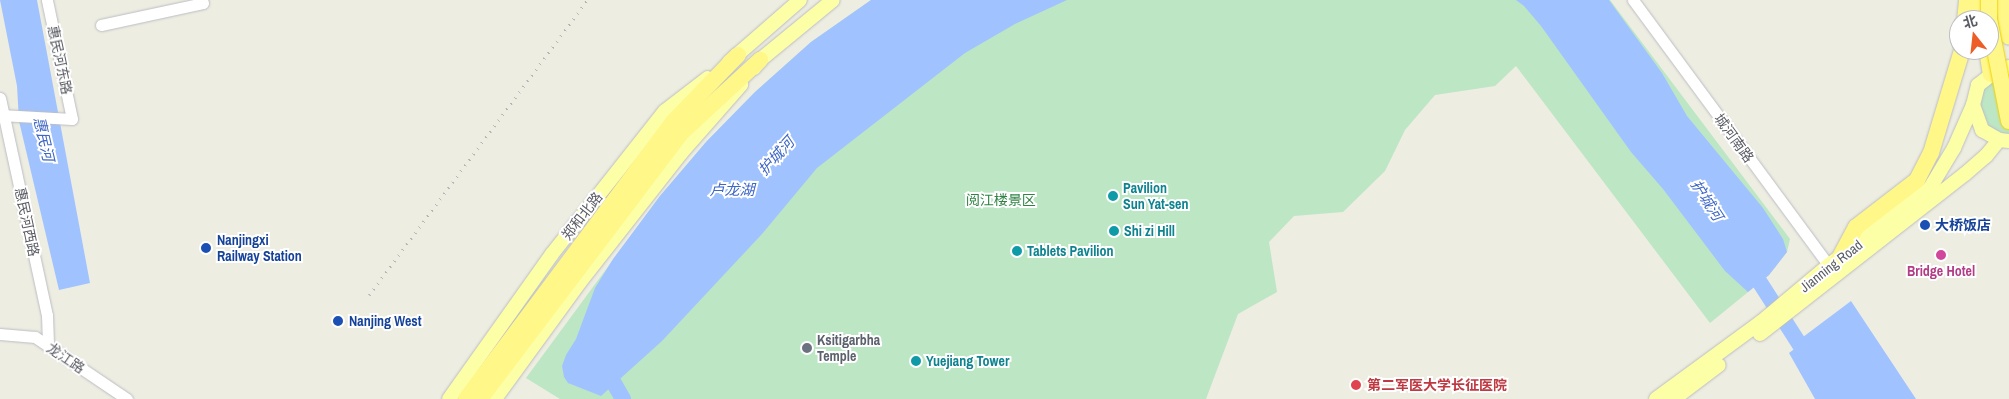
<!DOCTYPE html>
<meta charset="utf-8">
<style>
body{margin:0}
#map{position:relative;width:2009px;height:399px;overflow:hidden;background:#edede1;font-family:"Archivo Narrow","Noto Sans SC",sans-serif}
div>[style]{position:absolute}
.green>*{inset:0;background:#bde6c5}
.water>*{inset:0;background:#a0c3ff}
.river>*{height:16px;margin:-8px;padding:0 8px;transform-origin:8px;border-radius:8px;background:#a0c3ff}
.roads{filter:drop-shadow(0 0 1px #bcbdc4) drop-shadow(0 0 1px #bcbdc4)}
.minor>*{height:11px;margin:-5.5px;padding:0 5.5px;transform-origin:5.5px;border-radius:5.5px;background:#fff}
.major>*{height:14px;margin:-7px;padding:0 7px;transform-origin:7px;border-radius:7px;background:#fcffa5}
.highway>*{height:16px;margin:-8px;padding:0 8px;transform-origin:8px;border-radius:8px;background:#fff787}
.rail>*{height:2.5px;margin-top:-1.25px;transform-origin:0;background:repeating-linear-gradient(90deg,#b5b5b6 0 1px,transparent 0 7px)}
.bridges{filter:drop-shadow(0 0 1px #efd200) drop-shadow(0 0 1px #efd200)}
.highway-bridge>*{height:16px;margin:-8px;padding:0 8px;transform-origin:8px;border-radius:8px;background:#fff787}
.dots>*{width:14px;height:14px;translate:-50% -50%;box-sizing:border-box;border:2px solid #fff;border-radius:50%}
span{translate:-50% -50%;white-space:nowrap;text-align:center;line-height:1.15;-webkit-text-stroke:4px #fff;paint-order:stroke}
.street-label{font-size:14px;color:#5a5c63}
.culture-label{font-size:14px;color:#0d838f;font-weight:700}
.left{translate:0 -50%;text-align:left}
.park-label{font-size:14px;color:#318345}
.transit-label{font-size:14px;color:#164399;font-weight:700}
.hotel-label{font-size:14px;color:#b23c85;font-weight:700}
.worship-label{font-size:14px;color:#5b616d;font-weight:700}
.health-label{font-size:14px;color:#be3a42;font-weight:700}
.water-label{font-size:15px;color:#3f67c5;font-style:italic}
.north{position:absolute;left:1949px;top:10px;width:50px;height:50px;box-sizing:border-box;background:#fff;border:1px solid #bdbec1;border-radius:50%;rotate:344deg;font-size:14px;font-weight:700;line-height:20px;text-align:center;color:#5a5c63}
.north::after{content:'';display:block;margin:auto;width:18px;height:22px;background:#ed5d27;clip-path:polygon(50% 0,100% 100%,50% 72%,0 100%)}
</style>
<div id="map">
<div class="green">
<div style="clip-path:polygon(871px 0,1610px 0,1790px 239px,1787px 252px,1769px 275px,1710px 323px,1516px 66px,1495px 86px,1435px 95px,1405px 130px,1385px 171px,1343px 212px,1294px 216px,1269px 242px,1277px 292px,1238px 314px,1206px 399px,560px 399px,526px 378px,660px 196px,706px 142px,755px 92px,811px 42px)"></div>
<div style="clip-path:polygon(2009px 74px,2009px 135px,1990px 128px,1984px 120px,1979px 102px,1981px 91px,1989px 82px)"></div>
</div>
<div class="water">
<div style="clip-path:polygon(0 0,37px 0,90px 283px,59px 290px,19px 121px,17px 86px)"></div>
<div style="clip-path:polygon(871px 0,1067px 0,1015px 24px,965px 53px,817px 168px,762px 234px,662px 341px,601px 396px,568px 383px,564px 377px,562px 366px,566px 355px,576px 339px,595px 288px,613px 259px,660px 196px,706px 142px,755px 92px,811px 42px)"></div>
<div style="clip-path:polygon(1516px 0,1609px 0,1662px 73px,1687px 116px,1763px 208px,1783px 239px,1787px 252px,1769px 275px,1748px 292px,1725px 271px,1663px 189px,1631px 152px,1541px 26px,1524px 6px)"></div>
<div style="clip-path:polygon(1851px 301px,1916px 399px,1815px 399px,1789px 353px,1797px 347px,1795px 343px)"></div>
</div>
<div class="river">
<div style="left:1748px;top:264px;width:113px;rotate:57.3deg"></div>
<div style="left:604px;top:366px;width:38px;rotate:60deg"></div>
</div>
<div class="roads">
<div class="minor">
<div style="left:1633px;top:0;width:337px;rotate:53.6deg"></div>
<div style="left:101px;top:25px;width:104px;rotate:-12.2deg"></div>
<div style="left:203px;top:3px;width:3px;rotate:-108deg"></div>
<div style="left:0;top:98px;width:222px;rotate:77.8deg"></div>
<div style="left:47px;top:315px;width:31px;rotate:88deg"></div>
<div style="left:0;top:115px;width:72px;rotate:3.2deg"></div>
<div style="left:72px;top:119px;width:122px;rotate:-101.9deg"></div>
<div style="left:0;top:334px;width:35px;rotate:5deg"></div>
<div style="left:35px;top:337px;width:111px;rotate:34deg"></div>
</div>
<div class="major">
<div style="left:729px;top:62px;width:94px;rotate:-41.1deg"></div>
<div style="left:2009px;top:67px;width:14px;rotate:163deg"></div>
<div style="left:1996px;top:71px;width:23px;rotate:142deg"></div>
<div style="left:1978px;top:85px;width:21px;rotate:104deg"></div>
<div style="left:1973px;top:105px;width:27px;rotate:70deg"></div>
<div style="left:1982px;top:130px;width:20px;rotate:30deg"></div>
<div style="left:1999px;top:140px;width:10px;rotate:6deg"></div>
<div style="left:754px;top:68px;width:10px;rotate:-53deg"></div>
<div style="left:760px;top:60px;width:94px;rotate:-39.4deg"></div>
<div style="left:1760px;top:334px;width:260px;rotate:-38deg"></div>
<div style="left:1965px;top:174px;width:28px;rotate:-41deg"></div>
<div style="left:1986px;top:156px;width:21px;rotate:-51deg"></div>
<div style="left:449px;top:399px;width:178px;rotate:-54.6deg"></div>
<div style="left:552px;top:254px;width:182px;rotate:-51.7deg"></div>
<div style="left:665px;top:111px;width:54px;rotate:-37.5deg"></div>
<div style="left:495px;top:399px;width:145px;rotate:-54deg"></div>
<div style="left:580px;top:282px;width:164px;rotate:-51.9deg"></div>
<div style="left:681px;top:153px;width:91px;rotate:-48.6deg"></div>
<div style="left:1656px;top:399px;width:130px;rotate:-36.3deg"></div>
<div style="left:1761px;top:322px;width:89px;rotate:-40deg"></div>
<div style="left:1829px;top:265px;width:127px;rotate:-37.3deg"></div>
<div style="left:1930px;top:188px;width:47px;rotate:-59deg"></div>
<div style="left:1954px;top:148px;width:47px;rotate:-66.2deg"></div>
<div style="left:1674px;top:399px;width:56px;rotate:-37.1deg"></div>
</div>
<div class="highway">
<div style="left:1979px;top:0;width:20px;rotate:81deg"></div>
<div style="left:2003px;top:0;width:37px;rotate:81deg"></div>
<div style="left:1965px;top:20px;width:20px;rotate:-84deg"></div>
<div style="left:1987px;top:50px;width:24px;rotate:81deg"></div>
<div style="left:1839px;top:259px;width:36px;rotate:-62deg"></div>
<div style="left:1856px;top:227px;width:77px;rotate:-37.6deg"></div>
<div style="left:1917px;top:180px;width:30px;rotate:-63deg"></div>
<div style="left:1931px;top:153px;width:108px;rotate:-73.2deg"></div>
<div style="left:466px;top:399px;width:347px;rotate:-53.2deg"></div>
<div style="left:674px;top:121px;width:92px;rotate:-45.9deg"></div>
<div style="left:480px;top:399px;width:336px;rotate:-52.9deg"></div>
<div style="left:683px;top:131px;width:105px;rotate:-42.7deg"></div>
</div>
</div>
<div class="rail">
<div style="left:369px;top:295px;width:367px;rotate:-53.5deg"></div>
</div>
<div class="bridges">
<div class="highway-bridge">
<div style="left:1989px;top:0;width:19px;rotate:90deg"></div>
<div style="left:1989px;top:19px;width:104px;rotate:78.9deg"></div>
</div>
</div>
<div class="dots">
<div style="left:1113px;top:196px;background:#0f9aa8"></div>
<div style="left:1925px;top:225px;background:#1a4fb4"></div>
<div style="left:1114px;top:231px;background:#0f9aa8"></div>
<div style="left:206px;top:248px;background:#1a4fb4"></div>
<div style="left:1017px;top:251px;background:#0f9aa8"></div>
<div style="left:1941px;top:255px;background:#d1479c"></div>
<div style="left:338px;top:321px;background:#1a4fb4"></div>
<div style="left:807px;top:348px;background:#6b7280"></div>
<div style="left:916px;top:361px;background:#0f9aa8"></div>
<div style="left:1356px;top:385px;background:#e0444e"></div>
</div>
<div class="street-label">
<span style="left:60px;top:60px;rotate:78deg">惠民河东路</span>
<span style="left:1734px;top:138px;rotate:54deg">城河南路</span>
<span style="left:582px;top:216px;rotate:-52deg">郑和北路</span>
<span style="left:27px;top:222px;rotate:78deg">惠民河西路</span>
<span style="left:1831px;top:266px;rotate:-38deg">Jianning Road</span>
<span style="left:66px;top:358px;rotate:34deg">龙江路</span>
</div>
<div class="culture-label">
<span class="left" style="left:1123px;top:196px">Pavilion<br>Sun Yat-sen</span>
<span class="left" style="left:1124px;top:231px">Shi zi Hill</span>
<span class="left" style="left:1027px;top:251px">Tablets Pavilion</span>
<span class="left" style="left:926px;top:361px">Yuejiang Tower</span>
</div>
<div class="park-label">
<span style="left:1001px;top:200px">阅江楼景区</span>
</div>
<div class="transit-label">
<span class="left" style="left:1935px;top:225px">大桥饭店</span>
<span class="left" style="left:217px;top:248px">Nanjingxi<br>Railway Station</span>
<span class="left" style="left:349px;top:321px">Nanjing West</span>
</div>
<div class="hotel-label">
<span style="left:1941px;top:271px">Bridge Hotel</span>
</div>
<div class="worship-label">
<span class="left" style="left:817px;top:348px">Ksitigarbha<br>Temple</span>
</div>
<div class="health-label">
<span class="left" style="left:1367px;top:385px">第二军医大学长征医院</span>
</div>
<div class="water-label">
<span style="left:44px;top:139px;rotate:77deg">惠民河</span>
<span style="left:776px;top:156px;rotate:-48deg">护城河</span>
<span style="left:732px;top:190px">卢龙湖</span>
<span style="left:1707px;top:200px;rotate:57deg">护城河</span>
</div>
<div class="north">北</div>
</div>
